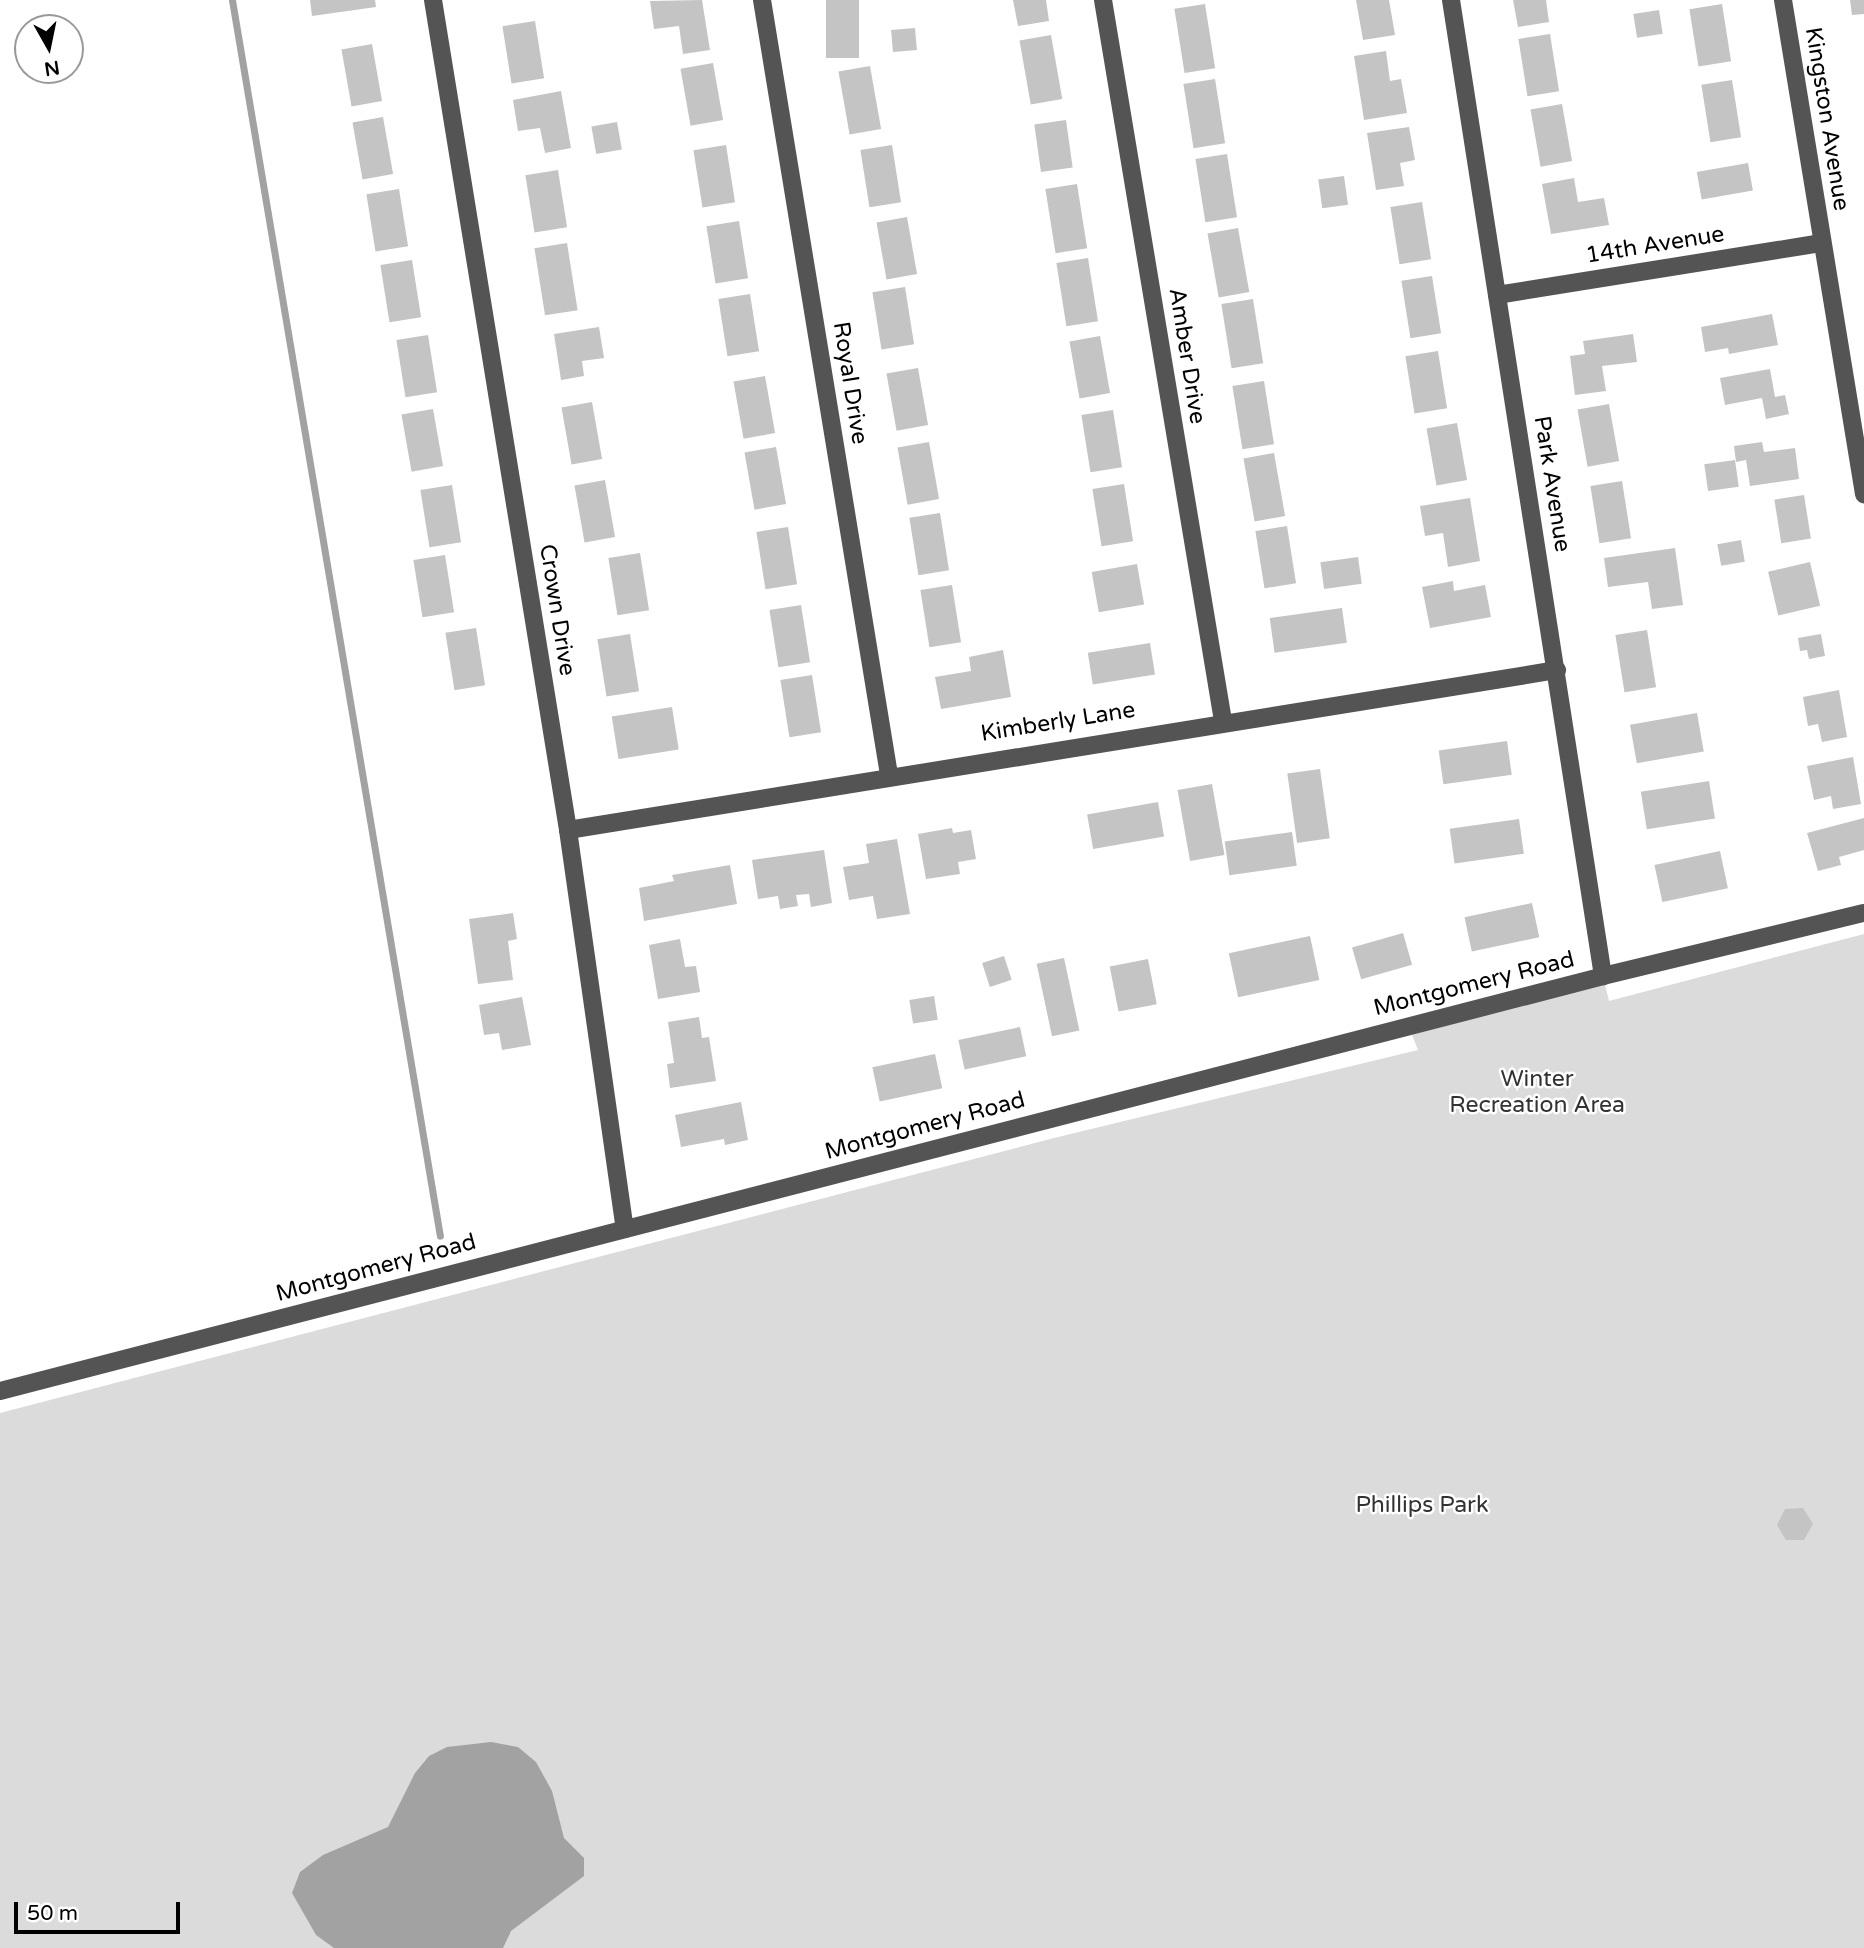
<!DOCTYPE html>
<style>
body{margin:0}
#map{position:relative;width:1864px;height:1948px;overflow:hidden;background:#fff;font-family:"Varela Round",sans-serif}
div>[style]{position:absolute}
.green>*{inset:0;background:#dbdbdb}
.water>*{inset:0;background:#a2a2a2}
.stream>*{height:7px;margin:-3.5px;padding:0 3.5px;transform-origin:3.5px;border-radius:3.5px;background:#a2a2a2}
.building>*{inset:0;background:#c4c4c4;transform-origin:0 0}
.minor>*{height:18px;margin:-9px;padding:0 9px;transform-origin:9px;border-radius:9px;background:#545454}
span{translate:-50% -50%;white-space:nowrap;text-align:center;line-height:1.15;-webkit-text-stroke:5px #fff;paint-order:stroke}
.street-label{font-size:23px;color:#000}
.park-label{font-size:23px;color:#323232}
.north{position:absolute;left:14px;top:14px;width:70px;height:70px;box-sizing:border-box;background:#fff;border:2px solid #999;border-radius:50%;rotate:171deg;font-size:19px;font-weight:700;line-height:28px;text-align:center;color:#000}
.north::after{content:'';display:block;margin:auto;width:24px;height:32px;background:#000;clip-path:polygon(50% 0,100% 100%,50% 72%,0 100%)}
.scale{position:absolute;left:14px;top:1902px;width:166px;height:32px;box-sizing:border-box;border:4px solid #000;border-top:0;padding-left:9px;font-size:21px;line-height:24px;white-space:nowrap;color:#000;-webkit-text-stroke:5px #fff;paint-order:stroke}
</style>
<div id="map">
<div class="green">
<div style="clip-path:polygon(1864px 934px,1864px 1948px,0 1948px,0 1413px,1054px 1138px,1418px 1050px,1412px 1035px,1603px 976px,1609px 1001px)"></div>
</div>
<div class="water">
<div style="clip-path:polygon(491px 1742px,518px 1747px,536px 1762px,552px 1791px,564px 1838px,584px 1858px,584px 1876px,511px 1931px,503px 1948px,334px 1948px,316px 1935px,292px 1893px,300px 1872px,323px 1855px,388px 1827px,415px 1773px,429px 1756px,447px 1747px)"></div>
</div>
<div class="stream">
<div style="left:232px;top:0;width:1253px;rotate:80.45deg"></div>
</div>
<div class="building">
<div style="clip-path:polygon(310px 0,375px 0,376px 7px,312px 16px)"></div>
<div style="clip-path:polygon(702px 0,710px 50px,683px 54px,679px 26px,654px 29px,650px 1px)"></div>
<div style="left:826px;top:0;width:33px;height:58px"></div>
<div style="clip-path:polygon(1013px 0,1046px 0,1049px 21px,1018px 26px)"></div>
<div style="clip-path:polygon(1356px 0,1389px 0,1395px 35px,1363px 40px)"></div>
<div style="clip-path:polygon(1513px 0,1546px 0,1549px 22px,1518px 27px)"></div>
<div style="clip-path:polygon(1850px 0,1864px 0,1864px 14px,1852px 15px)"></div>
<div style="left:1205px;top:4px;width:65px;height:31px;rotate:81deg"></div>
<div style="left:1722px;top:4px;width:58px;height:33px;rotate:81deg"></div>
<div style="left:1659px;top:10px;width:24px;height:26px;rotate:81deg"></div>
<div style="left:535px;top:21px;width:58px;height:33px;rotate:81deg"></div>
<div style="left:915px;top:28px;width:22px;height:24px;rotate:85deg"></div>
<div style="left:1550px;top:34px;width:58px;height:32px;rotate:81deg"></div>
<div style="left:1051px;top:35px;width:65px;height:32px;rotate:80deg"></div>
<div style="left:372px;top:44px;width:58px;height:31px;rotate:80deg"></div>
<div style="clip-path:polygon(1386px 51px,1390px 81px,1401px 79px,1407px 113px,1364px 120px,1354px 56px)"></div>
<div style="left:713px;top:63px;width:58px;height:33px;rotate:80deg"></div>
<div style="left:870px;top:66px;width:64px;height:32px;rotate:80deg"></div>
<div style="left:1215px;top:79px;width:65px;height:32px;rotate:81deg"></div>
<div style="left:1732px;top:80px;width:58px;height:31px;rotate:81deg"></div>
<div style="clip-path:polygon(561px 91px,571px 148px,545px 153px,540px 128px,518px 131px,513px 100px)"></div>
<div style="left:1562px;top:104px;width:58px;height:32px;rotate:80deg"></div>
<div style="left:383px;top:117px;width:58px;height:31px;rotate:80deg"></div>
<div style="left:1066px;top:120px;width:48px;height:32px;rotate:82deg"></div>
<div style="left:617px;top:122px;width:28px;height:26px;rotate:80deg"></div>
<div style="clip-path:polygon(1409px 127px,1415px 160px,1400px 163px,1404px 186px,1376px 190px,1367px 133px)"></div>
<div style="left:726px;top:145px;width:58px;height:33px;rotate:81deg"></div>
<div style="left:892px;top:145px;width:58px;height:32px;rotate:81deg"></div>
<div style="left:1227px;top:154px;width:64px;height:32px;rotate:81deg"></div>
<div style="left:1748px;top:163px;width:28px;height:52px;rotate:80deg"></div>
<div style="left:558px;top:170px;width:58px;height:33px;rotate:81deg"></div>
<div style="left:1344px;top:176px;width:29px;height:26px;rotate:82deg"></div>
<div style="clip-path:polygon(1574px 178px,1578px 202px,1604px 198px,1609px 225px,1551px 234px,1542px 184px)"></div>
<div style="left:1077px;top:184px;width:65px;height:32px;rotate:81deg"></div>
<div style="left:399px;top:189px;width:58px;height:33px;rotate:81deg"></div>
<div style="left:1422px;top:202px;width:58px;height:32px;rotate:81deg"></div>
<div style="left:907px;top:217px;width:58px;height:31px;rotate:80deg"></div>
<div style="left:739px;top:221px;width:58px;height:33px;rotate:81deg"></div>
<div style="left:1238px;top:228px;width:65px;height:31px;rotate:80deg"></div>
<div style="left:567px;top:243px;width:68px;height:33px;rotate:81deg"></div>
<div style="left:1088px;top:258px;width:64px;height:32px;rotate:81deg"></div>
<div style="left:412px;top:260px;width:58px;height:32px;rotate:81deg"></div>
<div style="left:1432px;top:276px;width:58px;height:31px;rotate:81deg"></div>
<div style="left:905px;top:287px;width:58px;height:33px;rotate:81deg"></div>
<div style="left:750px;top:294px;width:58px;height:32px;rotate:81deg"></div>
<div style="left:1253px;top:299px;width:65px;height:32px;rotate:81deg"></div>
<div style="clip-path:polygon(1772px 314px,1778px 345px,1729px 354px,1728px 348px,1705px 352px,1701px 327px)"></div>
<div style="clip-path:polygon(599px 327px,604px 358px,582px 361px,584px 376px,561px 380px,554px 334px)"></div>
<div style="clip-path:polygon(1633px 334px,1637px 362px,1602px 366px,1606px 391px,1575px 395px,1570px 356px,1585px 354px,1583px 341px)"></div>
<div style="left:428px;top:335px;width:58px;height:32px;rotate:81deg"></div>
<div style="left:1100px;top:336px;width:58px;height:31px;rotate:80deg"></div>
<div style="left:1438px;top:351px;width:58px;height:33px;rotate:81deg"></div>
<div style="left:918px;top:368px;width:58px;height:32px;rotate:80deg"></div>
<div style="clip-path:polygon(1770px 369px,1775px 397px,1785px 395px,1789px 414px,1766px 419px,1762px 398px,1725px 405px,1720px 378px)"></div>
<div style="left:765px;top:376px;width:58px;height:32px;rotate:80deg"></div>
<div style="left:1264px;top:381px;width:64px;height:32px;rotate:81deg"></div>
<div style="left:592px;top:402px;width:58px;height:31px;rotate:80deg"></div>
<div style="left:1609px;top:404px;width:58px;height:32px;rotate:80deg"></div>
<div style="left:433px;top:409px;width:58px;height:32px;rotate:80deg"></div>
<div style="left:1113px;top:410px;width:58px;height:32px;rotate:81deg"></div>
<div style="left:1457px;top:423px;width:58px;height:31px;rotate:80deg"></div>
<div style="left:929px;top:442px;width:58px;height:32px;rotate:80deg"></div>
<div style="clip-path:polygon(1762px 442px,1764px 452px,1795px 448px,1799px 479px,1750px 486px,1746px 460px,1736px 462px,1734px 446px)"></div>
<div style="left:776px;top:447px;width:58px;height:32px;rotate:80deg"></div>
<div style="left:1274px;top:453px;width:64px;height:31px;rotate:80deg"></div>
<div style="left:1735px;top:460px;width:27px;height:31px;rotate:82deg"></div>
<div style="left:605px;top:480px;width:58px;height:31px;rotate:80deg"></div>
<div style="left:1622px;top:481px;width:58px;height:32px;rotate:81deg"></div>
<div style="left:1124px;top:484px;width:58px;height:32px;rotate:81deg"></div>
<div style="left:452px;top:485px;width:58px;height:32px;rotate:81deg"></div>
<div style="left:1804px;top:495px;width:44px;height:30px;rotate:81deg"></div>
<div style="clip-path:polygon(1470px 498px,1480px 561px,1448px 567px,1443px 533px,1425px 536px,1420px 506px)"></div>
<div style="left:940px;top:513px;width:58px;height:31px;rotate:81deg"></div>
<div style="left:1287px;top:526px;width:58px;height:32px;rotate:81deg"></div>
<div style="left:788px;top:527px;width:58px;height:32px;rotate:81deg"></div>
<div style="left:1741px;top:540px;width:22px;height:24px;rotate:80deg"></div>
<div style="clip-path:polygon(1675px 548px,1683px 605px,1652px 609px,1648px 582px,1608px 587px,1604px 558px)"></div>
<div style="left:640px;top:553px;width:58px;height:32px;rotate:81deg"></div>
<div style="left:445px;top:555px;width:58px;height:32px;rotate:81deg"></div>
<div style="left:1358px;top:557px;width:27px;height:38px;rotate:82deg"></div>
<div style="left:1810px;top:562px;width:45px;height:43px;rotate:77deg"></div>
<div style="left:1137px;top:564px;width:41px;height:46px;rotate:80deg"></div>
<div style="clip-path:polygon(1453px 581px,1454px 591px,1485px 585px,1491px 617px,1430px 628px,1422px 587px)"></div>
<div style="left:952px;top:585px;width:58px;height:32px;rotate:81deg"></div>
<div style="left:801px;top:605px;width:58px;height:32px;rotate:81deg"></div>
<div style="left:1342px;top:608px;width:35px;height:73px;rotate:82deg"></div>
<div style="left:476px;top:628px;width:58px;height:31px;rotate:81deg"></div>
<div style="left:1647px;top:630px;width:58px;height:32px;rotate:81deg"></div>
<div style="left:630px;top:634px;width:58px;height:33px;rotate:81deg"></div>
<div style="clip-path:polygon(1821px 634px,1825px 656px,1809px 659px,1807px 650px,1800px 651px,1798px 638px)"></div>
<div style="left:1150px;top:643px;width:32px;height:63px;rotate:81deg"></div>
<div style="clip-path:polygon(1003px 650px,1011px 697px,941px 709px,935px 677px,971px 671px,969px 657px)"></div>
<div style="left:812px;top:675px;width:58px;height:32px;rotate:81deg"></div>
<div style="clip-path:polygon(1839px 690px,1847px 737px,1822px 742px,1818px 724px,1808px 726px,1803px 697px)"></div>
<div style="left:672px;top:707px;width:43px;height:61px;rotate:81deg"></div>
<div style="left:1697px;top:713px;width:39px;height:68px;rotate:80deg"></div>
<div style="left:1507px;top:741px;width:34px;height:69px;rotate:82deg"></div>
<div style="clip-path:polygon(1853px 757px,1861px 804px,1833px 809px,1831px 796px,1814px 800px,1807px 766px)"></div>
<div style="left:1320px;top:769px;width:70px;height:33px;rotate:82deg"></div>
<div style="left:1709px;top:781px;width:38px;height:69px;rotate:81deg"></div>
<div style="left:1212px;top:784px;width:72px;height:35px;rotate:80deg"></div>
<div style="left:1158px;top:802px;width:35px;height:72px;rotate:80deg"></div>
<div style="clip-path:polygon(1864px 818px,1864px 850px,1839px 857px,1841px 865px,1818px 871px,1807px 833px)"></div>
<div style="left:1519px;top:819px;width:35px;height:70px;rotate:82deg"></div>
<div style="clip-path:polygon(952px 828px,953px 833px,971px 830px,976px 859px,958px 862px,960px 874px,926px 879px,918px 834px)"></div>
<div style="left:1292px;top:832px;width:34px;height:68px;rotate:82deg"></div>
<div style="clip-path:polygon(897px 839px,910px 914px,877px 919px,873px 896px,849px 900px,843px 867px,869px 863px,866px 844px)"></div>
<div style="clip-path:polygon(824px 850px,832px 903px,811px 907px,809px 894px,796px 895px,798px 906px,780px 909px,778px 896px,758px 899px,752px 860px)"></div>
<div style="left:1720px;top:851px;width:38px;height:67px;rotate:78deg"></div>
<div style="clip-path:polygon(730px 865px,737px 904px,644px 921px,639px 888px,674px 881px,672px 875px)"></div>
<div style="left:1532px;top:903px;width:35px;height:69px;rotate:78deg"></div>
<div style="clip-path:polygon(513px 913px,517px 939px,508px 941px,513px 980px,478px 984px,469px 919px)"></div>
<div style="left:1403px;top:933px;width:33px;height:53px;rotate:74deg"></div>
<div style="left:1310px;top:936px;width:45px;height:83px;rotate:78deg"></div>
<div style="clip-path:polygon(680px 939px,685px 967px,696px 966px,700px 992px,658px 999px,649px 945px)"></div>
<div style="left:1004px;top:956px;width:25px;height:23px;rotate:72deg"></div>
<div style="left:1064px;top:958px;width:74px;height:28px;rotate:78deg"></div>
<div style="left:1148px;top:959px;width:46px;height:39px;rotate:79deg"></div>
<div style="left:934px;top:996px;width:24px;height:25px;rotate:81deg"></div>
<div style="clip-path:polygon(522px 997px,531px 1045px,502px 1050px,499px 1033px,484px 1035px,479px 1005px)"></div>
<div style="clip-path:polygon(699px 1017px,702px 1038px,709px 1037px,716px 1081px,670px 1088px,667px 1064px,674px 1063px,668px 1022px)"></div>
<div style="left:1020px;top:1027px;width:30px;height:63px;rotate:78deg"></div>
<div style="left:935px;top:1054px;width:35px;height:64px;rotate:78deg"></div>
<div style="clip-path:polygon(741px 1102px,748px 1140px,725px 1145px,724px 1139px,681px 1147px,675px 1115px)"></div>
<div style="clip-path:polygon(1803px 1508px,1813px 1524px,1804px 1540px,1786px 1540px,1777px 1525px,1785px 1509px)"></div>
</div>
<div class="minor">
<div style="left:433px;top:0;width:841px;rotate:80.76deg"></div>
<div style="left:568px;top:830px;width:403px;rotate:81.9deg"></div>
<div style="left:762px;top:0;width:785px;rotate:80.69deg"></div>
<div style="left:1103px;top:0;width:731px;rotate:80.55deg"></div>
<div style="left:1451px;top:0;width:988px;rotate:81.15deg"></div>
<div style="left:1783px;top:0;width:501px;rotate:80.69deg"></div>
<div style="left:1497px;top:295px;width:329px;rotate:-9.1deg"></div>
<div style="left:568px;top:830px;width:1002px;rotate:-9.19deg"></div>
<div style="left:0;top:1391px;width:1656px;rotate:-14.51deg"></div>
<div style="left:1603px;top:976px;width:268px;rotate:-13.6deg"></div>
</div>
<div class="street-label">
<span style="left:1827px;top:119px;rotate:81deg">Kingston Avenue</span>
<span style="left:1655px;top:245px;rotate:-9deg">14th Avenue</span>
<span style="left:1187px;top:356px;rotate:81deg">Amber Drive</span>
<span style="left:850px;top:383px;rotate:81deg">Royal Drive</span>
<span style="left:1552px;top:484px;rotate:81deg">Park Avenue</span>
<span style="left:557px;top:610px;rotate:81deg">Crown Drive</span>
<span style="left:1058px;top:722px;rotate:-9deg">Kimberly Lane</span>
<span style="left:1474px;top:984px;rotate:-14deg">Montgomery Road</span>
<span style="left:925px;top:1126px;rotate:-15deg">Montgomery Road</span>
<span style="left:376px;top:1268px;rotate:-15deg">Montgomery Road</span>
</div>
<div class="park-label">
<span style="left:1537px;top:1092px">Winter<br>Recreation Area</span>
<span style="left:1422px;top:1505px">Phillips Park</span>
</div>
<div class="north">N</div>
<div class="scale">50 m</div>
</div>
